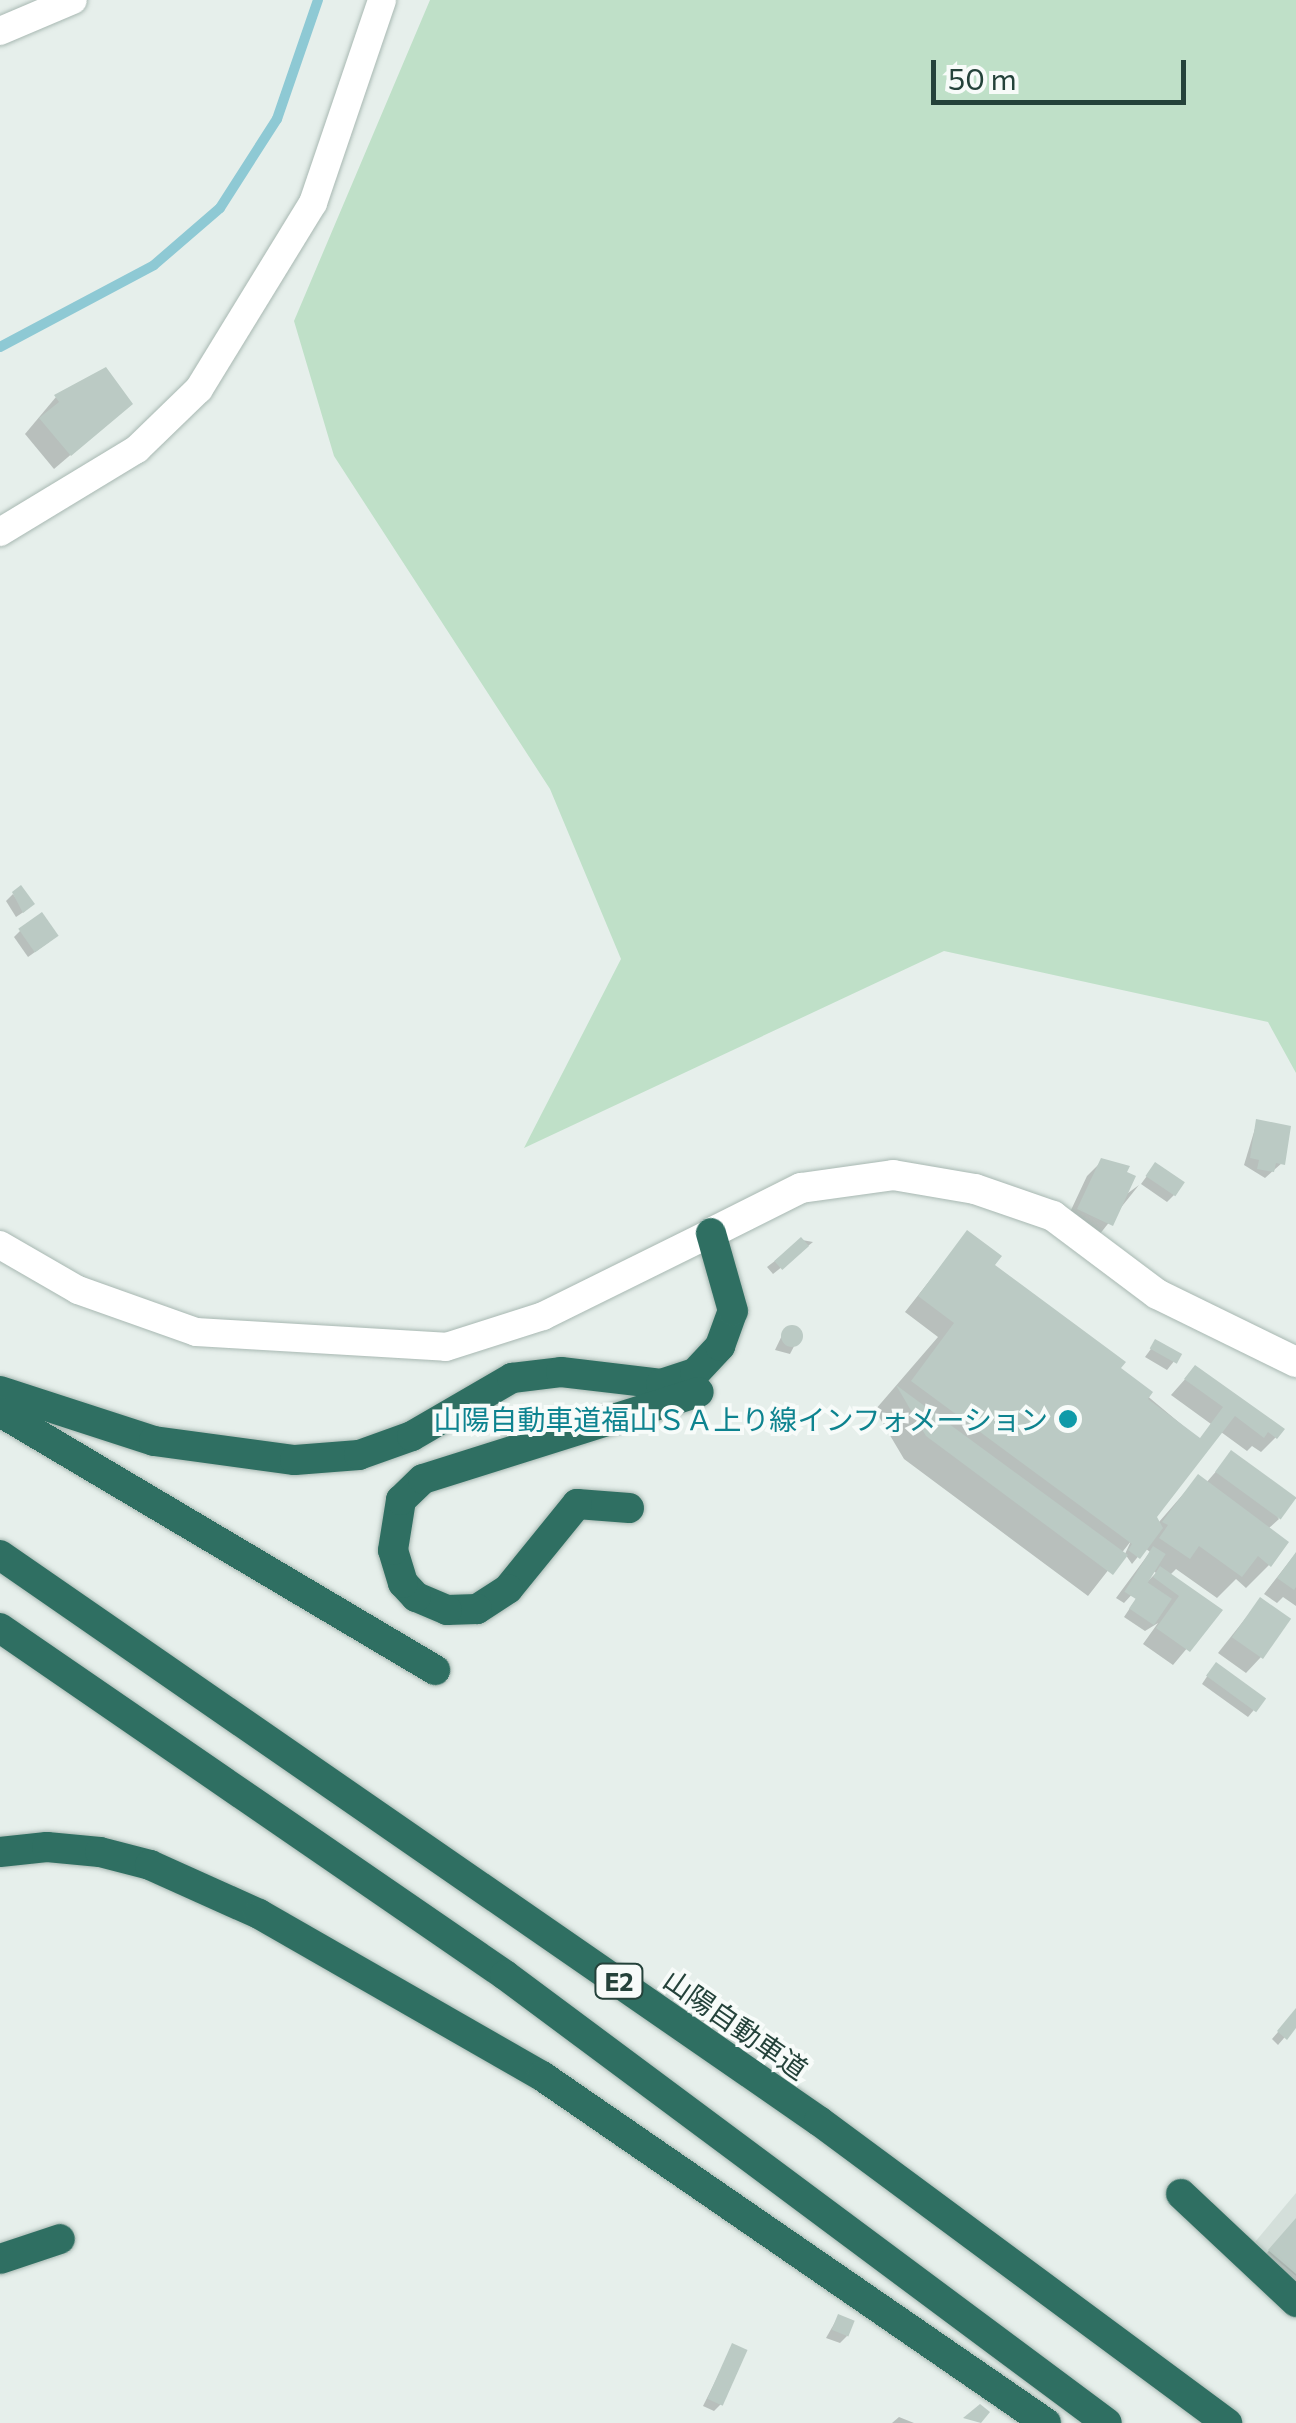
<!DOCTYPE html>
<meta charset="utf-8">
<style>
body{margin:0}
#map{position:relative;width:1296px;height:2423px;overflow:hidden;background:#e6efeb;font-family:Commissioner,"Noto Sans JP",sans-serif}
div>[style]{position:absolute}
.built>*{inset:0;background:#d4dfda}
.green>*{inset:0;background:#bfe0c8}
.shadow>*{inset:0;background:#0003}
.stream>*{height:10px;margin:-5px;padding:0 5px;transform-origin:5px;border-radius:5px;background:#8ec9d4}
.building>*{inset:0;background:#bbcac4;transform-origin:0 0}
.round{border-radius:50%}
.roads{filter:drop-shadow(0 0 2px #a8b8b2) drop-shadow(0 0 2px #a8b8b2)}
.street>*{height:28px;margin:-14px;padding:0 14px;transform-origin:14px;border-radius:14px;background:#fff}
.secondary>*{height:30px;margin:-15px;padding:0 15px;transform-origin:15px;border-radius:15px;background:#fff}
.highway>*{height:30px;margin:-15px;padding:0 15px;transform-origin:15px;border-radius:15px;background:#2f6f62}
.dots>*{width:28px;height:28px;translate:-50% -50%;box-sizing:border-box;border:5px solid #f7fbf9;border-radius:50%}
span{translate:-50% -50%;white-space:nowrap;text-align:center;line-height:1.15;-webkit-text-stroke:8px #f7fbf9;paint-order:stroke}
.shield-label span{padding:2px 8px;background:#f7fbf9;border:2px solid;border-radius:8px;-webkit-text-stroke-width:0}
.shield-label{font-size:25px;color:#24423a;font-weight:700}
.culture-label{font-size:28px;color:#0d838f}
.right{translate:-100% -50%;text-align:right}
.street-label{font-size:28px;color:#24423a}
.scale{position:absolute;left:931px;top:60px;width:255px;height:45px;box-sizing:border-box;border:5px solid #24423a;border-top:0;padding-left:12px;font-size:30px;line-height:35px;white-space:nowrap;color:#24423a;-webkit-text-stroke:8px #f7fbf9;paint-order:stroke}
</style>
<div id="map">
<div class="built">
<div style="clip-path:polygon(1296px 2193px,1296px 2276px,1255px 2242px)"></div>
</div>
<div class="green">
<div style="clip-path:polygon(430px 0,1296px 0,1296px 1073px,1268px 1022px,944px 951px,524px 1148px,621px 959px,550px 789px,334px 456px,294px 321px)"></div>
</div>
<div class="shadow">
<div style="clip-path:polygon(56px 397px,130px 404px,54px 469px,25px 434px)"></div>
<div style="clip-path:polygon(13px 894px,25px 911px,16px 917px,6px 901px)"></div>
<div style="clip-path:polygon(21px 930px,49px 942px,28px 957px,14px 937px)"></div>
<div style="clip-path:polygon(1257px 1122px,1282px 1163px,1265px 1178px,1244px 1165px)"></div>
<div style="clip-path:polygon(1102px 1161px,1133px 1177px,1124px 1196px,1139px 1185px,1095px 1240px,1064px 1225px,1087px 1176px)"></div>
<div style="clip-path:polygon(1155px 1165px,1174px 1195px,1167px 1202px,1141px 1184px)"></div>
<div style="clip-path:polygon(evenodd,967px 1233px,992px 1266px,1200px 1440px,1211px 1424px,1171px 1395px,1195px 1368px,1276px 1437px,1261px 1452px,1252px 1446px,1247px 1451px,1221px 1432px,1150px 1517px,1159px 1522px,1198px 1477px,1206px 1483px,1232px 1453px,1279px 1519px,1268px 1529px,1269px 1565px,1246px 1588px,1236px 1579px,1217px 1598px,1176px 1569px,1170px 1575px,1219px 1610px,1173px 1665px,1143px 1644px,1158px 1623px,1145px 1631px,1124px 1617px,1140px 1593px,1136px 1590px,1124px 1603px,1116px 1598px,1150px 1552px,1145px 1548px,1132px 1564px,1125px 1554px,1131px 1541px,1088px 1596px,904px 1459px,875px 1410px,938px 1337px,905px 1312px,967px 1233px,1151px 1569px,1156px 1573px,1141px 1588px,1139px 1586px,1151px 1569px)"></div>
<div style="clip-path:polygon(802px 1240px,813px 1242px,773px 1274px,767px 1267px)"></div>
<div style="clip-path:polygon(786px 1327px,802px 1331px,790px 1354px,775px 1350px)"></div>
<div style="clip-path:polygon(1156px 1342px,1179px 1355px,1167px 1370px,1145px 1357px)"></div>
<div style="clip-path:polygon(1296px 1553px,1296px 1606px,1283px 1597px,1277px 1603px,1264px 1594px)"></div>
<div style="clip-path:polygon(1260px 1600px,1261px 1657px,1246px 1673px,1218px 1653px)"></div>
<div style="clip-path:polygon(1210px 1672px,1263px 1699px,1248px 1717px,1202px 1684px)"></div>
<div style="clip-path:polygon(1296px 2011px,1296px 2024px,1278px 2045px,1272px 2039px)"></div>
<div style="clip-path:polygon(1296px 2219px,1296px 2282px,1255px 2267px)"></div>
<div style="clip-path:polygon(838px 2317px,847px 2336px,840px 2343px,826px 2338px)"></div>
<div style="clip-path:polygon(733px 2346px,721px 2404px,714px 2411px,703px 2406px)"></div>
<div style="clip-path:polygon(899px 2417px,914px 2423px,892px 2423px)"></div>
</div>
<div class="stream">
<div style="left:0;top:347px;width:174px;rotate:-28deg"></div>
<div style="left:154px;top:265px;width:87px;rotate:-40.8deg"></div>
<div style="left:220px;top:208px;width:106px;rotate:-57.4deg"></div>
<div style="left:277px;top:119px;width:126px;rotate:-71deg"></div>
</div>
<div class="building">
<div style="clip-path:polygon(106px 367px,133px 404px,71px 456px,39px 418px,59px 402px,54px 395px)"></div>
<div style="clip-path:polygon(21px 885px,35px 904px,23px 913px,12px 892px)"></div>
<div style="left:42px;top:912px;width:29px;height:29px;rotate:55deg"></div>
<div style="clip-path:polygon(1256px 1119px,1291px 1126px,1285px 1165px,1276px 1163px,1274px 1172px,1257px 1169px,1259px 1160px,1250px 1158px)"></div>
<div style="clip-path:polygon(1101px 1158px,1130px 1166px,1127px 1172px,1136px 1176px,1113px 1226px,1077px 1209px)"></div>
<div style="left:1155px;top:1162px;width:36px;height:17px;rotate:34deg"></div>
<div style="clip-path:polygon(967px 1230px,1002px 1256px,995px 1265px,1126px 1362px,1121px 1368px,1153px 1392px,1148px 1399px,1200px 1438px,1223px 1407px,1184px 1379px,1195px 1365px,1285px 1429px,1277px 1439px,1268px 1432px,1264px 1438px,1235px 1416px,1157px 1517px,1163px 1528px,1140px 1559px,1128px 1550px,1132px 1544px,911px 1381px,954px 1323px,918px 1296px)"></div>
<div style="left:801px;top:1237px;width:12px;height:36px;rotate:48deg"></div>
<div class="round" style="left:781px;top:1325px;width:22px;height:22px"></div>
<div style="left:1155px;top:1339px;width:31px;height:11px;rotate:29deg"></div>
<div style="clip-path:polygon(896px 1385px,1128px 1555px,1113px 1575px,926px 1436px)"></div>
<div style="left:1231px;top:1450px;width:81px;height:27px;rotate:36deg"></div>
<div style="clip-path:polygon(1198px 1474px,1289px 1542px,1271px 1567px,1258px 1556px,1242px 1577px,1199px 1546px,1190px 1559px,1159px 1538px,1168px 1525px,1162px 1522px)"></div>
<div style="left:1153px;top:1546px;width:15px;height:54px;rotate:32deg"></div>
<div style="clip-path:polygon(1296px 1552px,1296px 1587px,1294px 1590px,1277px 1578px)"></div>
<div style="clip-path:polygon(1160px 1566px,1223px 1610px,1190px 1652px,1156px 1628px,1179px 1596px,1153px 1577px)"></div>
<div style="left:1147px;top:1582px;width:30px;height:32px;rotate:34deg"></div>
<div style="left:1260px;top:1597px;width:38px;height:49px;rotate:35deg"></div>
<div style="left:1216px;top:1662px;width:62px;height:17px;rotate:36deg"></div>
<div style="clip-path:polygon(1296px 2008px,1296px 2028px,1287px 2040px,1277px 2031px)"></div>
<div style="clip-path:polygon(1296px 2218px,1296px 2274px,1268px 2250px)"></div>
<div style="left:838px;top:2314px;width:18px;height:17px;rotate:22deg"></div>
<div style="left:732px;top:2343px;width:17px;height:61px;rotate:24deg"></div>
<div style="clip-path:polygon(980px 2404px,990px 2412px,981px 2423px,963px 2418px)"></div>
</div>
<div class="roads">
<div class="street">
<div style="left:0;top:31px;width:79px;rotate:-23deg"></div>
<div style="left:0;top:532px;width:160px;rotate:-31.2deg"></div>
<div style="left:137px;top:449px;width:86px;rotate:-44.1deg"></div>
<div style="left:199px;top:389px;width:218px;rotate:-58.5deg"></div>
<div style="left:313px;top:203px;width:214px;rotate:-71.2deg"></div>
<div style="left:0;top:1245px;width:90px;rotate:30deg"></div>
<div style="left:78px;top:1290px;width:125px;rotate:19.6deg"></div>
<div style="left:196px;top:1332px;width:250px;rotate:3.4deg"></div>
<div style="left:446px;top:1347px;width:102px;rotate:-17.7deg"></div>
<div style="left:543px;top:1316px;width:187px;rotate:-26.3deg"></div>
</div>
<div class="secondary">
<div style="left:711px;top:1233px;width:101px;rotate:-26.6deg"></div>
<div style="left:801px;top:1188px;width:93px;rotate:-8deg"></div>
<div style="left:893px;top:1175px;width:83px;rotate:9.7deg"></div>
<div style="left:975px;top:1189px;width:83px;rotate:19.1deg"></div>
<div style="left:1053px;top:1216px;width:130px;rotate:36.9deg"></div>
<div style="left:1157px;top:1294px;width:155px;rotate:26.1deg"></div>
</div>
<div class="highway">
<div style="left:0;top:1391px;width:162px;rotate:18deg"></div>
<div style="left:154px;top:1441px;width:142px;rotate:7.7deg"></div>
<div style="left:295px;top:1460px;width:64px;rotate:-4.5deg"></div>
<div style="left:359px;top:1455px;width:56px;rotate:-19.7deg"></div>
<div style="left:412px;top:1436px;width:116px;rotate:-30.1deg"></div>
<div style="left:512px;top:1378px;width:49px;rotate:-7deg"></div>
<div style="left:561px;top:1372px;width:101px;rotate:6.8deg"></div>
<div style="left:661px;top:1384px;width:36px;rotate:-18deg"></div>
<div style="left:695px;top:1373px;width:37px;rotate:-47deg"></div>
<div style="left:720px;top:1346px;width:37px;rotate:-70deg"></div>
<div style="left:733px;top:1311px;width:81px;rotate:-105.8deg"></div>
<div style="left:0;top:1412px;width:506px;rotate:30.67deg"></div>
<div style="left:629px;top:1508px;width:52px;rotate:-175.6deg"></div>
<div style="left:577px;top:1504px;width:109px;rotate:129.1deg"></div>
<div style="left:508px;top:1589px;width:37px;rotate:147deg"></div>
<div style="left:477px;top:1609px;width:30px;rotate:178deg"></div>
<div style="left:447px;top:1610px;width:34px;rotate:-157deg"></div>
<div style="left:416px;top:1597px;width:19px;rotate:-133deg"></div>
<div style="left:403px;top:1583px;width:34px;rotate:-107deg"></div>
<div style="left:393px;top:1550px;width:51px;rotate:-80.9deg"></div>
<div style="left:401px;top:1500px;width:30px;rotate:-44deg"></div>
<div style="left:423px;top:1479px;width:289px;rotate:-17.5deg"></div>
<div style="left:0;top:1555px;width:996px;rotate:34.65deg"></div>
<div style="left:819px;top:2121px;width:508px;rotate:36.51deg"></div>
<div style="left:0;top:1628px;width:613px;rotate:34.49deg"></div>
<div style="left:505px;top:1975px;width:750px;rotate:36.66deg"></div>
<div style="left:0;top:1852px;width:47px;rotate:-6.1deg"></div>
<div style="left:47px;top:1847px;width:53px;rotate:5.4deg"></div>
<div style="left:100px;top:1852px;width:52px;rotate:14.6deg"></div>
<div style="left:150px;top:1865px;width:120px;rotate:24.2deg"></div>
<div style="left:259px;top:1914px;width:326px;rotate:29.8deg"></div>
<div style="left:542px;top:2076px;width:612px;rotate:34.55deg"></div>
<div style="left:1181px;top:2194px;width:158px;rotate:43.2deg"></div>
<div style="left:0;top:2259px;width:63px;rotate:-18.4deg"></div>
</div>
</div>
<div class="dots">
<div style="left:1068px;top:1419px;background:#0f9aa8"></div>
</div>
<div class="shield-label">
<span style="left:619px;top:1981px">E2</span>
</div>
<div class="culture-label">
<span class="right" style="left:1048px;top:1419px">山陽自動車道福山ＳＡ上り線インフォメーション</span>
</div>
<div class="street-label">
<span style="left:736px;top:2024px;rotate:35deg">山陽自動車道</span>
</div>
<div class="scale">50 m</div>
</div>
